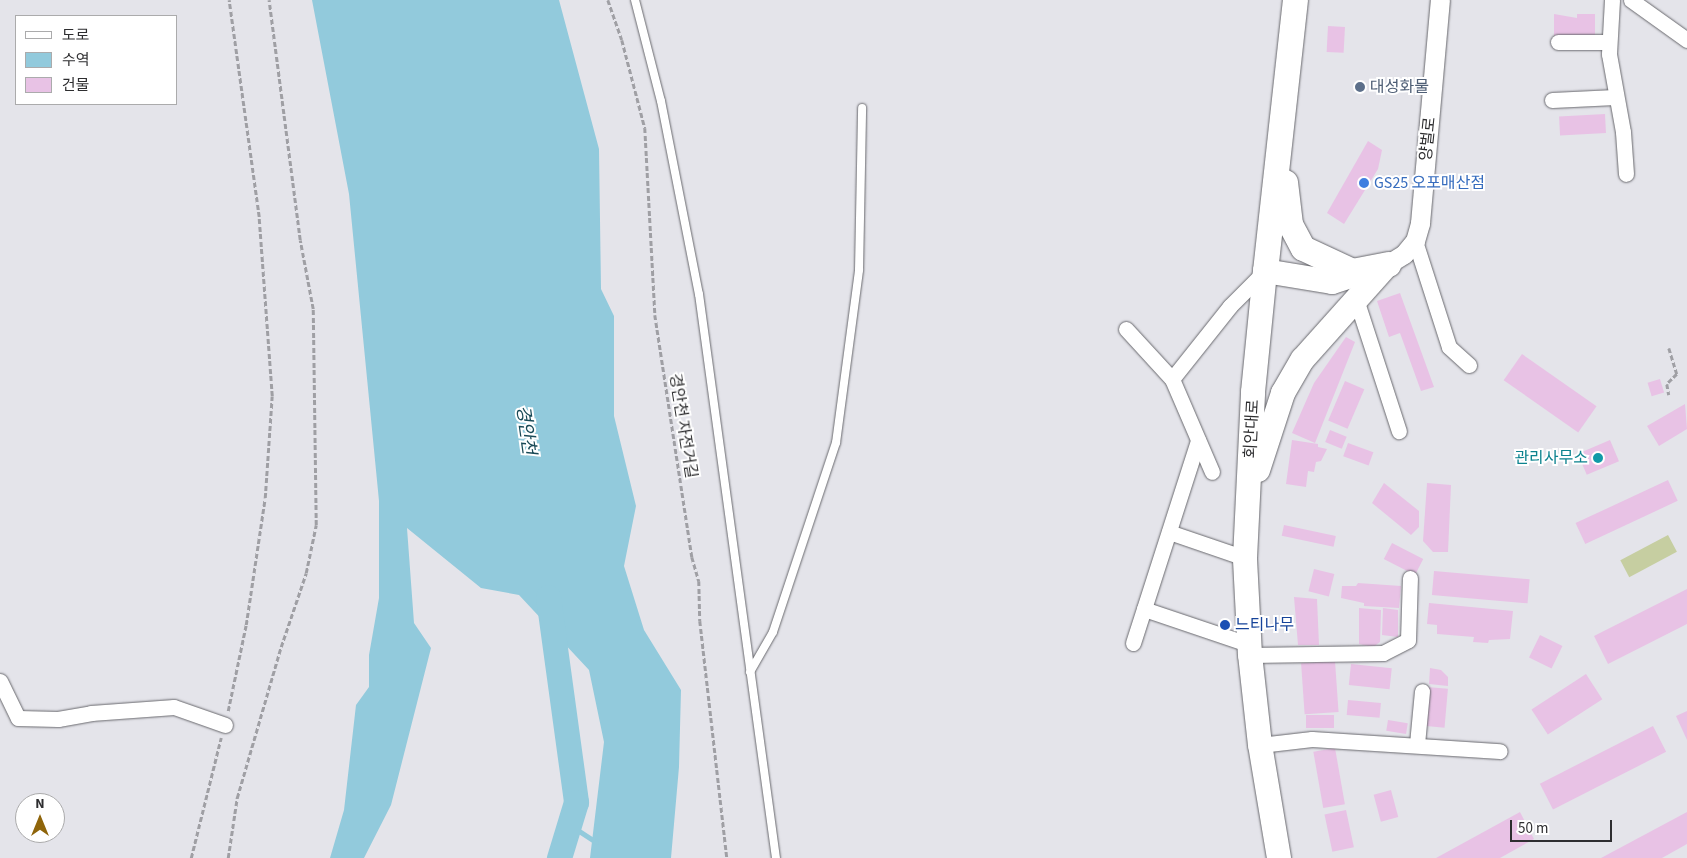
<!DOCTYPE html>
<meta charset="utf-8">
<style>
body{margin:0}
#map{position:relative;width:1687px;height:858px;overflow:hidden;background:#e4e4ea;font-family:"Source Sans 3","Noto Sans KR",sans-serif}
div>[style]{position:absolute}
.green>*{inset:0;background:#c6cea1;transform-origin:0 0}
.water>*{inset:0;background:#92cadc}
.stream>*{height:4.5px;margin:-2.25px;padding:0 2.25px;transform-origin:2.25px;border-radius:2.25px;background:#92cadc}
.river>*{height:25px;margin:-12.5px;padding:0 12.5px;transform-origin:12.5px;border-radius:12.5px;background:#92cadc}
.building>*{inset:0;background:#e8c2e5;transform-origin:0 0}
.path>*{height:2.5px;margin-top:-1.25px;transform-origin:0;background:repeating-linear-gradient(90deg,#9f9fa4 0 5px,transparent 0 7.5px)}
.roads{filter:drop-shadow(0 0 1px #69696e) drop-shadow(0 0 1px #69696e)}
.service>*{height:8px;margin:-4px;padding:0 4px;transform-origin:4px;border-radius:4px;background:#fff}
.minor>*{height:15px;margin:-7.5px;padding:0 7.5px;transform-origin:7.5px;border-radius:7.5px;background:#fff}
.tertiary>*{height:19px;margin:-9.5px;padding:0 9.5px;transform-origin:9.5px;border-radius:9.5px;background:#fff}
.primary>*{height:24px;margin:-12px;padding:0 12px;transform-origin:12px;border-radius:12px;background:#fff}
.trunk>*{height:25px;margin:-12.5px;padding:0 12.5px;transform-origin:12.5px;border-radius:12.5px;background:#fff}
.dots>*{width:14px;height:14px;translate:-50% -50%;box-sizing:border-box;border:2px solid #fff;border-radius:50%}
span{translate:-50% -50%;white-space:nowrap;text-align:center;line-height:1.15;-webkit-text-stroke:4px #fff;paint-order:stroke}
.service-label{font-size:16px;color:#4e5e75}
.left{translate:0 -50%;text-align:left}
.street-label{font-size:16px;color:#2e2e30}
.shop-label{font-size:16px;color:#366cbe}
.culture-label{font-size:16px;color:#0d838f}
.right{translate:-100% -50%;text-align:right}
.transit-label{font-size:16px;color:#164399}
.water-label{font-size:18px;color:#184956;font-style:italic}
.legend{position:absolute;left:15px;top:15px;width:162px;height:90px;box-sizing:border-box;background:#fff;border:1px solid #ababac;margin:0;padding:6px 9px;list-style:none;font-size:15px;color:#2e2e30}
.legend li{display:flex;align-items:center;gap:10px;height:25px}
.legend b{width:25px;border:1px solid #ababac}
.north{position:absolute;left:15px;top:793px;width:50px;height:50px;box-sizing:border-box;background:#fff;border:1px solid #ababac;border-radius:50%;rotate:0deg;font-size:14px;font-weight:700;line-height:20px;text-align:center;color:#2e2e30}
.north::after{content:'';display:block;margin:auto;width:18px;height:22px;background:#8f650b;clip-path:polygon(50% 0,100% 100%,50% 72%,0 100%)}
.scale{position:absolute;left:1510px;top:820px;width:102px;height:22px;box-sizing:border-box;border:2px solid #2e2e30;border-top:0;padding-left:6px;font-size:15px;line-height:18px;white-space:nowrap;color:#2e2e30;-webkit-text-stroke:4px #fff;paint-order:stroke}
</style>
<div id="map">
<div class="green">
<div style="left:1668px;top:535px;width:19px;height:54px;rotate:62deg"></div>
</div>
<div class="water">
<div style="clip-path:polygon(312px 0,559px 0,599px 149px,601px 289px,614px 316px,614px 416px,636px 506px,624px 566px,644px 630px,681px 690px,679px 767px,671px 858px,590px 858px,604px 742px,589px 670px,519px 595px,481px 588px,407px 528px,414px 623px,431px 648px,391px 805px,364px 858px,330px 858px,344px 810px,356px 705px,369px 687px,369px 655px,379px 598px,379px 501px,349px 194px)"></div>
</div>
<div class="stream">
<div style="left:570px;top:825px;width:31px;rotate:33deg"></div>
</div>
<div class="river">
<div style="left:548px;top:597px;width:207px;rotate:82.2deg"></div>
<div style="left:576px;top:802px;width:59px;rotate:106.9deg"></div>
</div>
<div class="building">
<div style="clip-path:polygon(1554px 14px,1577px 18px,1577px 14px,1595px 14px,1595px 36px,1554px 36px)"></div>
<div style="left:1328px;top:26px;width:17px;height:26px;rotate:3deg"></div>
<div style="left:1605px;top:114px;width:19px;height:46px;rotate:87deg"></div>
<div style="clip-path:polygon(1368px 141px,1382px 150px,1378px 169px,1344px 224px,1327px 213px)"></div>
<div style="clip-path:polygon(1400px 293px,1434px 387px,1421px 391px,1400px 333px,1389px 337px,1377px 301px)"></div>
<div style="clip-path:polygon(1346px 337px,1355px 342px,1315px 443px,1292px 433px,1314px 383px)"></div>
<div style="left:1522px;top:354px;width:91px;height:32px;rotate:35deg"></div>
<div style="left:1660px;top:379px;width:14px;height:13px;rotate:73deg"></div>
<div style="left:1345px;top:381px;width:21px;height:43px;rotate:23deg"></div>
<div style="clip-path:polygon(1685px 404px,1687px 429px,1659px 446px,1647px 426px)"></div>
<div style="left:1330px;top:430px;width:18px;height:13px;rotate:22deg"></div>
<div style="clip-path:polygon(1292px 440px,1318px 444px,1318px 447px,1327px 449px,1321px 461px,1316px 462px,1314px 472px,1308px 471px,1306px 487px,1286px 484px)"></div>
<div style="left:1610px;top:440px;width:23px;height:35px;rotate:67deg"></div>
<div style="left:1348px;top:443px;width:27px;height:14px;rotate:20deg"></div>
<div style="left:1668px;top:480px;width:23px;height:102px;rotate:65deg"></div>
<div style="clip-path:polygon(1384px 483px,1419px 511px,1419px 527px,1411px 535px,1372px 503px)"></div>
<div style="clip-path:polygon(1427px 483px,1451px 485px,1448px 552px,1433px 552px,1423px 541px)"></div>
<div style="left:1284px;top:525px;width:53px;height:11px;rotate:12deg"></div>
<div style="left:1392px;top:543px;width:35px;height:18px;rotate:27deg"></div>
<div style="left:1314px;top:569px;width:21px;height:23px;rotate:14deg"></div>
<div style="left:1434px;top:571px;width:96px;height:24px;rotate:5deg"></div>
<div style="clip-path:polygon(1358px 583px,1401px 586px,1399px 608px,1364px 606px,1364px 603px,1341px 598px,1342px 586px,1356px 586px)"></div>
<div style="clip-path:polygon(1687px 589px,1687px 624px,1608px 664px,1594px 636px)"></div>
<div style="clip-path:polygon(1294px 597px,1317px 599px,1319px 645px,1298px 645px)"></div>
<div style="clip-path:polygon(1429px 603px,1513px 611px,1510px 639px,1489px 640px,1488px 643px,1473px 642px,1474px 637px,1437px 634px,1437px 625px,1427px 624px)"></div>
<div style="clip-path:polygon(1359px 608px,1381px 610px,1380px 642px,1373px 647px,1359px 644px)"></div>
<div style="clip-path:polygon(1383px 608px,1398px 610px,1398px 637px,1382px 635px)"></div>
<div style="left:1540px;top:635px;width:25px;height:25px;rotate:26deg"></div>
<div style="left:1335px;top:661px;width:51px;height:34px;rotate:86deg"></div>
<div style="left:1351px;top:664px;width:41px;height:21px;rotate:6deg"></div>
<div style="clip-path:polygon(1430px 668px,1441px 670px,1448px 677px,1448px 686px,1429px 684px)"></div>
<div style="left:1586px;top:674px;width:30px;height:65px;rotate:57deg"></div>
<div style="left:1427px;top:687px;width:21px;height:39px;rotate:5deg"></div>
<div style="left:1348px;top:700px;width:33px;height:15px;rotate:5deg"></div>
<div style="clip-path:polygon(1687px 711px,1687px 740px,1676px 716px)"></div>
<div style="left:1334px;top:715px;width:13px;height:28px;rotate:90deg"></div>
<div style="left:1388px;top:720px;width:20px;height:11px;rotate:9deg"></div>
<div style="left:1653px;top:726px;width:29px;height:127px;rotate:63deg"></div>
<div style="left:1335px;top:748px;width:57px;height:22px;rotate:80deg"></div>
<div style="left:1391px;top:790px;width:28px;height:18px;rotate:75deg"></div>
<div style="left:1346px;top:810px;width:38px;height:22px;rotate:78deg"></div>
<div style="clip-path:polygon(1520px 812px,1534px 839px,1500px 858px,1436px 858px)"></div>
<div style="clip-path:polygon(1687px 812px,1687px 844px,1662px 858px,1601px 858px)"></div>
</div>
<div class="path">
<div style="left:608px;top:0;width:42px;rotate:70.7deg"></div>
<div style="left:622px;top:40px;width:91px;rotate:75.4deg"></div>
<div style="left:645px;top:128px;width:187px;rotate:86.9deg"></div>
<div style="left:655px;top:315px;width:245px;rotate:81.3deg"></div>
<div style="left:692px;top:557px;width:25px;rotate:74deg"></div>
<div style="left:699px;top:581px;width:40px;rotate:88.6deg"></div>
<div style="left:700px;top:621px;width:239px;rotate:83.5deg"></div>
<div style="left:1669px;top:348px;width:27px;rotate:73deg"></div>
<div style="left:1677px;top:374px;width:14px;rotate:135deg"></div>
<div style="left:1667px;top:384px;width:11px;rotate:80deg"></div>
<div style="left:228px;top:711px;width:88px;rotate:-78.2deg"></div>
<div style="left:246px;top:625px;width:128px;rotate:-81.5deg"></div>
<div style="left:265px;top:498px;width:102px;rotate:-86.1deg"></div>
<div style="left:272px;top:396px;width:179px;rotate:-94.2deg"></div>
<div style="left:259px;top:217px;width:219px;rotate:-97.9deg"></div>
<div style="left:191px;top:858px;width:124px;rotate:-76deg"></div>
<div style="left:228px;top:858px;width:61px;rotate:-81.5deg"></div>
<div style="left:237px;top:798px;width:157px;rotate:-73.8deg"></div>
<div style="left:281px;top:647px;width:78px;rotate:-71.3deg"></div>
<div style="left:306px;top:573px;width:49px;rotate:-78.2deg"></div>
<div style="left:316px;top:525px;width:216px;rotate:-90.8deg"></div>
<div style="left:313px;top:309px;width:70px;rotate:-100.7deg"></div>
<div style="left:300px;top:240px;width:242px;rotate:-97.4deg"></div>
</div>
<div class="roads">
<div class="service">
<div style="left:635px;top:0;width:104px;rotate:75.6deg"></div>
<div style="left:661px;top:101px;width:197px;rotate:78.9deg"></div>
<div style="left:699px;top:294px;width:569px;rotate:82.23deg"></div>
<div style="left:750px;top:672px;width:46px;rotate:-60.1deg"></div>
<div style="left:773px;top:632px;width:199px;rotate:-71.6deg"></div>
<div style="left:836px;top:443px;width:175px;rotate:-82.4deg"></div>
<div style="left:859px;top:270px;width:162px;rotate:-88.9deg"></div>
</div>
<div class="minor">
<div style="left:1612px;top:0;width:54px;rotate:93.2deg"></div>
<div style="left:1609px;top:54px;width:79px;rotate:79.8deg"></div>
<div style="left:1623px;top:132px;width:42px;rotate:85.9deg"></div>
<div style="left:1631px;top:0;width:69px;rotate:35.5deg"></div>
<div style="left:1558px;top:42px;width:51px"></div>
<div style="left:1552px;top:100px;width:63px;rotate:-2.7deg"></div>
<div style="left:1415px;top:241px;width:111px;rotate:72.2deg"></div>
<div style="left:1449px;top:347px;width:27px;rotate:42deg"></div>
<div style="left:1356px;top:299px;width:139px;rotate:72deg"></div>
<div style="left:1126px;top:329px;width:68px;rotate:47.4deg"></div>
<div style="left:1172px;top:379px;width:93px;rotate:-51.5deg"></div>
<div style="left:1230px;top:306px;width:49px;rotate:-45deg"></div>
<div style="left:1172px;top:379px;width:101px;rotate:66.7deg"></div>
<div style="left:1169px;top:532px;width:80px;rotate:18.9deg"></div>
<div style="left:1144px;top:609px;width:113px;rotate:18.6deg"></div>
<div style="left:1133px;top:643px;width:213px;rotate:-72.2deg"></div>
<div style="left:1250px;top:655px;width:133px;rotate:-0.9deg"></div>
<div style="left:1383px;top:653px;width:28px;rotate:-27deg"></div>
<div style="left:1408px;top:640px;width:62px;rotate:-88.2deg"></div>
<div style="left:0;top:681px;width:41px;rotate:64.1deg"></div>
<div style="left:18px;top:718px;width:40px;rotate:1.4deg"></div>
<div style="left:58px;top:719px;width:34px;rotate:-10deg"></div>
<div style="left:91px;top:713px;width:83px;rotate:-4.1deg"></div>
<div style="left:174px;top:707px;width:54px;rotate:19.4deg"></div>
<div style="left:1417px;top:744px;width:53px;rotate:-84.6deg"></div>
<div style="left:1260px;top:745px;width:52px;rotate:-6.6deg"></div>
<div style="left:1312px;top:739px;width:188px;rotate:3.7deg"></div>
</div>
<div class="tertiary">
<div style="left:1388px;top:264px;width:19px;rotate:-32deg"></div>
<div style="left:1404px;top:254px;width:17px;rotate:-50deg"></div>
<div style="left:1415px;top:241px;width:19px;rotate:-74deg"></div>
<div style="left:1420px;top:223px;width:224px;rotate:-84.9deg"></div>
</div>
<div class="primary">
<div style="left:1258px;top:470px;width:81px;rotate:-72deg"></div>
<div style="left:1283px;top:393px;width:39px;rotate:-60deg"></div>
<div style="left:1303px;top:359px;width:126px;rotate:-48.2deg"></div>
<div style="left:1279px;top:858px;width:115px;rotate:-99.5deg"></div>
<div style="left:1260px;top:745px;width:91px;rotate:-96.3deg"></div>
<div style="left:1250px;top:655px;width:97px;rotate:-93deg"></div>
<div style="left:1245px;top:558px;width:166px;rotate:-87.2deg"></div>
<div style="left:1253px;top:392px;width:122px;rotate:-84.3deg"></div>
<div style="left:1265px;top:271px;width:68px;rotate:9.3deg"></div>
<div style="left:1332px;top:282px;width:42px;rotate:-18deg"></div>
</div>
<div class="trunk">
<div style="left:1285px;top:182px;width:42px;rotate:83.2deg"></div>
<div style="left:1290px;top:224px;width:27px;rotate:62deg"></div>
<div style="left:1303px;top:248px;width:54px;rotate:25.1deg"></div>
<div style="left:1352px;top:271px;width:37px;rotate:-11deg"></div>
<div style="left:1265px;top:271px;width:273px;rotate:-83.7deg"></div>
</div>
</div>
<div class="dots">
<div style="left:1360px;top:87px;background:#5c6f8a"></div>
<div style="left:1364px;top:183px;background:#3f7fe0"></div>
<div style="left:1598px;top:458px;background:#0f9aa8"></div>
<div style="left:1225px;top:625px;background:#1a4fb4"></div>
</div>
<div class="service-label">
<span class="left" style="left:1370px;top:87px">대성화물</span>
</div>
<div class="street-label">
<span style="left:1428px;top:139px;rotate:-84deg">양벌로</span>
<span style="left:683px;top:426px;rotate:81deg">경안천 자전거길</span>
<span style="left:1252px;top:429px;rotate:-87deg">회안대로</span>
</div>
<div class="shop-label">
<span class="left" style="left:1374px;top:183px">GS25 오포매산점</span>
</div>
<div class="culture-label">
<span class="right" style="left:1588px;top:458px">관리사무소</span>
</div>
<div class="transit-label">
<span class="left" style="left:1235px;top:625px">느티나무</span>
</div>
<div class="water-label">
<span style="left:525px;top:430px;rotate:82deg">경안천</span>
</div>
<ul class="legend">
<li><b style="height:6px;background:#fff"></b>도로</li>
<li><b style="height:14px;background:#92cadc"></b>수역</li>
<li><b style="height:14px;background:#e8c2e5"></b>건물</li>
</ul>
<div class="north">N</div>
<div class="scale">50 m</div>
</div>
